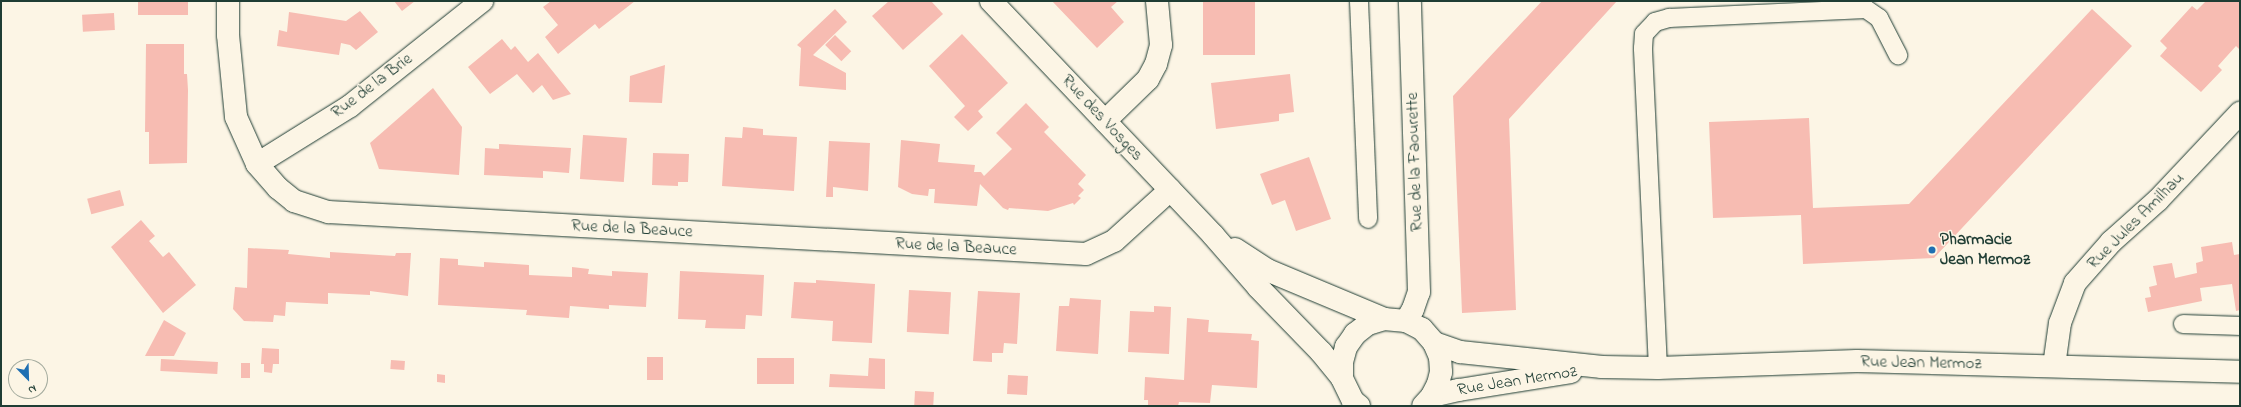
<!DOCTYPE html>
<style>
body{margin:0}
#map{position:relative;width:2241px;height:407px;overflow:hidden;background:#fcf5e5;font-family:"Indie Flower",sans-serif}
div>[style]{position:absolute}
.building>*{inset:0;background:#f7bcb2;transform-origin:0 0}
.roads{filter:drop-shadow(0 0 1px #1f3d34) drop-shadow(0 0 1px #1f3d34)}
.service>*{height:18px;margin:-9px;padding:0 9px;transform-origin:9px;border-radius:9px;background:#fcf5e5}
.minor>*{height:22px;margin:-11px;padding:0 11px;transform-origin:11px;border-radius:11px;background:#fcf5e5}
.tertiary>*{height:22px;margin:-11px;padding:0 11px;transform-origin:11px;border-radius:11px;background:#fcf5e5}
.dots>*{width:11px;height:11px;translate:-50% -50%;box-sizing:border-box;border:2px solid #fcf5e5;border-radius:50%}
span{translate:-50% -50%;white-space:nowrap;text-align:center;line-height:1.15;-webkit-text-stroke:3px #fcf5e5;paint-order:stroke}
.street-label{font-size:17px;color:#1f3d34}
.poi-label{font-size:17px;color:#1f3d34;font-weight:700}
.left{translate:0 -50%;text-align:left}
.frame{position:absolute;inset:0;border:2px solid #1f3d34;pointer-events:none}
.north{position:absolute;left:8px;top:359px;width:40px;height:40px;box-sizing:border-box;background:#fcf5e5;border:1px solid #a4ab9e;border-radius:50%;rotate:157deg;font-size:11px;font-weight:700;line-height:16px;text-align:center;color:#1f3d34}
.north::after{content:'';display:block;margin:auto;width:14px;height:18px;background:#1f6fb2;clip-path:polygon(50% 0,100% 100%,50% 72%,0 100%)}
</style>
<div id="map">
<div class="building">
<div style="left:138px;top:1px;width:50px;height:14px"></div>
<div style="clip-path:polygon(394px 1px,415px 1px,402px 11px)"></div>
<div style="clip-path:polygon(551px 1px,635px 1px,599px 29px,595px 24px,558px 54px,545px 37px,558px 25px,543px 7px)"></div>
<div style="clip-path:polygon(889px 1px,931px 1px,943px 14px,903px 50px,872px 16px)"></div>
<div style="clip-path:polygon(1052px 1px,1118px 1px,1111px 7px,1124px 22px,1097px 48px)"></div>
<div style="left:1203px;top:1px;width:52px;height:54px"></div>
<div style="clip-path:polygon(1542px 1px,1617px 1px,1509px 119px,1516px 310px,1462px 313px,1453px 96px)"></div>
<div style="clip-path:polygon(2206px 1px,2240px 1px,2240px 50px,2236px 46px,2218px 66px,2222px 70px,2201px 92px,2160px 56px,2167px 48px,2160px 41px,2192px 6px,2197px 10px)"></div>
<div style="clip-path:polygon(835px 9px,847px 22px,813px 55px,846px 73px,846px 90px,799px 86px,801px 48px,797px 45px)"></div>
<div style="clip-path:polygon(2092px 9px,2132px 46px,1934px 258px,1803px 264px,1801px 215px,1713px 218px,1709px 122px,1809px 118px,1813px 208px,1909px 204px)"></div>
<div style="clip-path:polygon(360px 11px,378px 32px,356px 50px,350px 45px,341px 43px,339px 55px,277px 46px,279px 30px,287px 32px,289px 12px,346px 21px)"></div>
<div style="left:114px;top:13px;width:17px;height:32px;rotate:87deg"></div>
<div style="clip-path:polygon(962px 34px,1008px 83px,978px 111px,983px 117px,968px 131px,954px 117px,965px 106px,929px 66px)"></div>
<div style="left:835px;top:35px;width:23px;height:14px;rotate:45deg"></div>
<div style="clip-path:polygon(502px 39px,511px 50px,515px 46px,528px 62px,538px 53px,571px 94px,553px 100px,542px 85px,533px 93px,517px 74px,490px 94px,468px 67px)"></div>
<div style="clip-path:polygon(146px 44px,184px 44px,184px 74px,187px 74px,188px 90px,187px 163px,149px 164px,149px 132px,145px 132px)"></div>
<div style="clip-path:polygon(665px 65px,662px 103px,629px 102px,630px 76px)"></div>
<div style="clip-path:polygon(1290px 74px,1294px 112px,1279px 114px,1279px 121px,1216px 129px,1211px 83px)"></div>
<div style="clip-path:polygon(433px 88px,462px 127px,459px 175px,379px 169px,370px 143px)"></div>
<div style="clip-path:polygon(1026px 103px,1049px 127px,1044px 132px,1086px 175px,1078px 184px,1084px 190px,1078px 196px,1081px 198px,1074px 205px,1073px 203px,1048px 211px,1009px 208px,1008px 210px,1003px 208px,980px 184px,977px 206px,934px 203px,935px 189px,929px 189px,928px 196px,912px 194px,898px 187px,901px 140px,940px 144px,938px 162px,975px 165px,974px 172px,981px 172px,984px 176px,1012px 149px,996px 133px)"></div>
<div style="clip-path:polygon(743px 127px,763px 129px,763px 135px,797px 137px,794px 191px,722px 186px,725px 137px,742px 138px)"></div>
<div style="left:583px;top:135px;width:44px;height:44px;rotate:4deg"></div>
<div style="clip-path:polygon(829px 141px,870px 143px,868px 191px,833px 187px,833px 197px,826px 197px)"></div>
<div style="clip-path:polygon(499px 144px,571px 148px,569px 173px,543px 171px,543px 178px,484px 175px,485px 148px,499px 149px)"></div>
<div style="clip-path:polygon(653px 153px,689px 154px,688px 182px,678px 182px,678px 186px,652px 185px)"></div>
<div style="clip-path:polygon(1309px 157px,1331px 219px,1296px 231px,1285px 200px,1272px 205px,1260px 174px)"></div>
<div style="left:120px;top:190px;width:16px;height:34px;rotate:75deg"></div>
<div style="clip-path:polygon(141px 220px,155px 236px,149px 241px,163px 257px,169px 252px,196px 285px,163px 313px,111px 247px)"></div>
<div style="clip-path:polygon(2232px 242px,2234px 255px,2240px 254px,2240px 310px,2236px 311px,2232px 284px,2200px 288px,2202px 301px,2148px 312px,2145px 298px,2151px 297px,2149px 287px,2157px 285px,2153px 266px,2172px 263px,2175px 278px,2197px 273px,2196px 263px,2203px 261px,2201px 247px)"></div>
<div style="clip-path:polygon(248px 248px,289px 250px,288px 254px,330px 258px,330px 252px,395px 256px,396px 253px,411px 253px,408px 296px,370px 291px,370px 295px,328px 293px,328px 304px,286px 302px,285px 316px,274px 315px,273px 322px,244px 321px,233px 309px,235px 287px,247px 288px)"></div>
<div style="clip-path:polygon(440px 258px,458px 259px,458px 265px,484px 267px,484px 262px,529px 265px,529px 275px,572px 277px,572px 267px,589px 269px,588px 274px,612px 276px,612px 271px,648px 273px,646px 307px,609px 305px,609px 309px,570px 306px,569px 318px,526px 315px,527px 310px,438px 305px)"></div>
<div style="clip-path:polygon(680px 271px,764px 275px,762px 316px,746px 315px,745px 329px,705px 328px,706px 320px,678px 319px)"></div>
<div style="clip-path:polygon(816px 280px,875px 284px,872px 343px,832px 341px,833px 321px,791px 318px,794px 282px,816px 283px)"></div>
<div style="left:909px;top:290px;width:42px;height:42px;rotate:3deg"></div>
<div style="clip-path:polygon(978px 291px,1020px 293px,1017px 344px,1004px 343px,1003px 353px,992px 353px,992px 362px,973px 361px)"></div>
<div style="clip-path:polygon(1070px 298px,1101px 300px,1098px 354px,1056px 351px,1059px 306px,1069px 306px)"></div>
<div style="clip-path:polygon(1154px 306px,1171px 307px,1169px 354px,1128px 352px,1130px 311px,1154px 312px)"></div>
<div style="clip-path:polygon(1187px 318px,1209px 320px,1208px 332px,1252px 334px,1251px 340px,1259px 341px,1257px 388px,1212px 385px,1210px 403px,1179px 402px,1178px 406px,1148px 406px,1148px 400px,1144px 400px,1145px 377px,1184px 380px)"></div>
<div style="clip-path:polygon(164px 320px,186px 333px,174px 356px,145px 356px)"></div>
<div style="clip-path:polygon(262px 348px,279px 349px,279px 364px,273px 364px,272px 373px,264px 372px,264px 364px,261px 364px)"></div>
<div style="left:647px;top:357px;width:16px;height:23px"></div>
<div style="left:757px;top:358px;width:37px;height:26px"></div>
<div style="clip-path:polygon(869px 358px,885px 359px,885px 389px,829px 387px,830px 374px,868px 376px)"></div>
<div style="left:161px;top:359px;width:57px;height:12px;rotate:3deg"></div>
<div style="left:391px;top:360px;width:14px;height:9px;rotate:4deg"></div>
<div style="left:241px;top:363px;width:9px;height:15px"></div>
<div style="clip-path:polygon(437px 374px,445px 375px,445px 383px,437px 382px)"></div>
<div style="left:1008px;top:375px;width:20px;height:19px;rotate:3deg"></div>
<div style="left:915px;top:391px;width:19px;height:15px;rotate:3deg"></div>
</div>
<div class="roads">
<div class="service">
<div style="left:1359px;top:1px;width:218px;rotate:87.6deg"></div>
<div style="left:2183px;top:324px;width:57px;rotate:2deg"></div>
<div style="left:1658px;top:368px;width:320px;rotate:-92.7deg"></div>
<div style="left:1643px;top:48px;width:14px;rotate:-86deg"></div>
<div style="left:1644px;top:34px;width:16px;rotate:-47deg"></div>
<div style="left:1655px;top:22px;width:15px;rotate:-16deg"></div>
<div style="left:1669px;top:18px;width:197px;rotate:-2.6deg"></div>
<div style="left:1866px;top:9px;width:16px;rotate:35deg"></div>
<div style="left:1879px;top:18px;width:42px;rotate:62.8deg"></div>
</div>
<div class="minor">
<div style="left:228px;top:1px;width:34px;rotate:90deg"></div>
<div style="left:228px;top:35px;width:82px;rotate:84.4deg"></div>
<div style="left:236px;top:117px;width:51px;rotate:65.9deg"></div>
<div style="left:257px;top:164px;width:32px;rotate:49deg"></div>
<div style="left:278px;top:188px;width:21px;rotate:39deg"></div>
<div style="left:294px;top:201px;width:36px;rotate:18deg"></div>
<div style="left:328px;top:212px;width:759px;rotate:3.17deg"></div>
<div style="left:1086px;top:254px;width:31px;rotate:-25deg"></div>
<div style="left:1114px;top:241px;width:76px;rotate:-42.3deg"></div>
<div style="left:1105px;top:121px;width:60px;rotate:-44.3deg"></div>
<div style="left:1148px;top:79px;width:17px;rotate:-62deg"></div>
<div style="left:1156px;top:64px;width:20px;rotate:-75deg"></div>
<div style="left:1161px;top:45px;width:44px;rotate:-95.2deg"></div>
<div style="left:257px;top:164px;width:110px;rotate:-31.9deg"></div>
<div style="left:350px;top:106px;width:169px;rotate:-38.5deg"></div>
<div style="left:1406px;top:321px;width:14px;rotate:-60deg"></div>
<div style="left:1413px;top:309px;width:18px;rotate:-71deg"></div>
<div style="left:1419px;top:292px;width:291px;rotate:-91.8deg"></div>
<div style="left:1434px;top:343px;width:28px;rotate:19deg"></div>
<div style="left:1460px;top:352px;width:143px;rotate:6deg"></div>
<div style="left:1602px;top:367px;width:56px;rotate:1deg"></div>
<div style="left:1658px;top:368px;width:199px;rotate:-2deg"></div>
<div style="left:1857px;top:361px;width:383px;rotate:1.6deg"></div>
<div style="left:2054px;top:366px;width:43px;rotate:-82.1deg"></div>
<div style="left:2060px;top:323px;width:43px;rotate:-69.4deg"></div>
<div style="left:2075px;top:283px;width:55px;rotate:-48.7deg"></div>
<div style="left:2111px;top:242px;width:63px;rotate:-41.8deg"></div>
<div style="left:2158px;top:200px;width:120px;rotate:-46.7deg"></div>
<div style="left:1432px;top:396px;width:28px;rotate:-13deg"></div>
<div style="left:1459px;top:390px;width:113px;rotate:-9.1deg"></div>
</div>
<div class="tertiary">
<div style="left:991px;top:1px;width:323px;rotate:46.5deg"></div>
<div style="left:1213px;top:235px;width:69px;rotate:49.1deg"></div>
<div style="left:1258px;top:287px;width:91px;rotate:45.9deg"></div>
<div style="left:1321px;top:352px;width:33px;rotate:51deg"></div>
<div style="left:1235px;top:249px;width:38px;rotate:33deg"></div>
<div style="left:1267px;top:270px;width:127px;rotate:22.7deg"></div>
<div style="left:1359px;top:406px;width:8px;rotate:-140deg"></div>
<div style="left:1353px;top:401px;width:25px;rotate:-116deg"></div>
<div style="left:1342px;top:378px;width:16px;rotate:-90deg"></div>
<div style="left:1342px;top:362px;width:16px;rotate:-75deg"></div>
<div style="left:1346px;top:347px;width:16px;rotate:-55deg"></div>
<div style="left:1355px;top:334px;width:16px;rotate:-38deg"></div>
<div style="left:1368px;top:324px;width:17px;rotate:-17deg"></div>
<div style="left:1384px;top:319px;width:22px;rotate:5deg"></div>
<div style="left:1406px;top:321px;width:18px;rotate:27deg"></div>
<div style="left:1422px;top:329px;width:18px;rotate:49deg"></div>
<div style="left:1434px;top:343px;width:15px;rotate:67deg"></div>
<div style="left:1440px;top:357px;width:15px;rotate:86deg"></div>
<div style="left:1441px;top:372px;width:12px;rotate:104deg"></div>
<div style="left:1438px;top:384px;width:13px;rotate:117deg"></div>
<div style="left:1432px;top:396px;width:13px;rotate:132deg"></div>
</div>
</div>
<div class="dots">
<div style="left:1932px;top:250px;background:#1f6fb2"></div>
</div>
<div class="street-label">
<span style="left:372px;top:86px;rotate:-37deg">Rue de la Brie</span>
<span style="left:1102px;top:118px;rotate:47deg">Rue des Vosges</span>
<span style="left:1415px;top:162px;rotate:-92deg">Rue de la Faourette</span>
<span style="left:2136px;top:221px;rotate:-45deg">Rue Jules Amilhau</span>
<span style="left:632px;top:229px;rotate:3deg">Rue de la Beauce</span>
<span style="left:956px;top:247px;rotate:3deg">Rue de la Beauce</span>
<span style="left:1921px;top:363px;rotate:1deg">Rue Jean Mermoz</span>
<span style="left:1517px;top:381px;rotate:-9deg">Rue Jean Mermoz</span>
</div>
<div class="poi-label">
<span class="left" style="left:1940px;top:250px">Pharmacie<br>Jean Mermoz</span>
</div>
<div class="frame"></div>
<div class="north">N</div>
</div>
